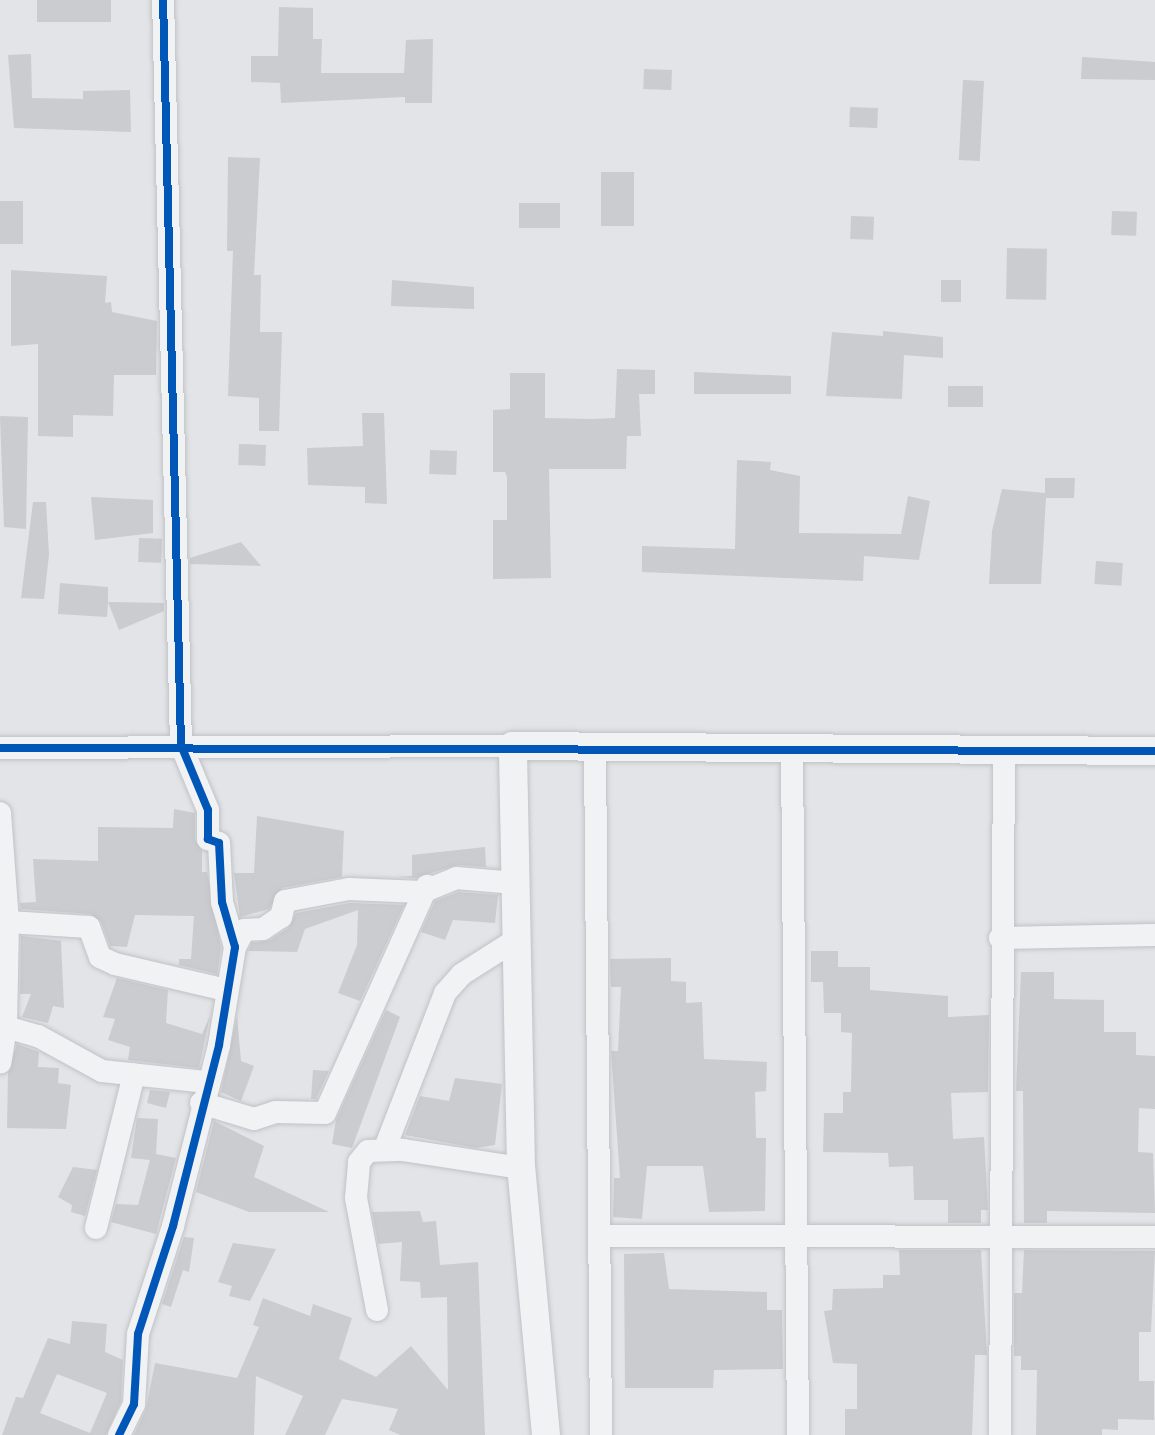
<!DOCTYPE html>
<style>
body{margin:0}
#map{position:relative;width:1155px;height:1435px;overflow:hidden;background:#e2e4e7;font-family:Quicksand,sans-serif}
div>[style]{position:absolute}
.building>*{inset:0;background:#cacccf;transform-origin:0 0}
.roads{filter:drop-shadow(0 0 2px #c0c2c5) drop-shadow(0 0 2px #c0c2c5)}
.minor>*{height:22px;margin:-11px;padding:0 11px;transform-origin:11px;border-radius:11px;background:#f1f2f3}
.tertiary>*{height:28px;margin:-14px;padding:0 14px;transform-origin:14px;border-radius:14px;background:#f1f2f3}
.cycleway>*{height:8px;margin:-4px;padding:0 4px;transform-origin:4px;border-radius:4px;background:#0057b8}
span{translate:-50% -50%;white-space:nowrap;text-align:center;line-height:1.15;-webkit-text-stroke:6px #eff2f6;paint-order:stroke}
</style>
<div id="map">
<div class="building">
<div style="left:37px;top:0;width:74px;height:22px"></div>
<div style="clip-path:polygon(279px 7px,313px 8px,313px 39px,322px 39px,321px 73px,404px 73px,406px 40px,433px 39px,432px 103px,405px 103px,405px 97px,281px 103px,280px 83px,251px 82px,251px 56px,278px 56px)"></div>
<div style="clip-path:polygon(31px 54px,32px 98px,83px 99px,83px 91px,130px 90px,131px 132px,14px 128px,8px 55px)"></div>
<div style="clip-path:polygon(1082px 57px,1155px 62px,1155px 80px,1081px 79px)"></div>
<div style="left:644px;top:69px;width:28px;height:20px;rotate:2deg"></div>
<div style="left:963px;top:80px;width:21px;height:80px;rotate:3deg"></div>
<div style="left:850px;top:107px;width:28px;height:20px;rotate:2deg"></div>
<div style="clip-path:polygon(228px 157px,260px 158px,254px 275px,261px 275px,260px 332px,282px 332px,279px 431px,259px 431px,259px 398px,228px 396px,233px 251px,227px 251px)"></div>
<div style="left:601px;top:172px;width:33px;height:54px"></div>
<div style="left:0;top:201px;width:23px;height:43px"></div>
<div style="left:519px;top:203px;width:41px;height:25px"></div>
<div style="left:1112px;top:211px;width:25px;height:24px;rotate:2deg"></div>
<div style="left:851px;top:216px;width:23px;height:23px;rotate:2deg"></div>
<div style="left:1007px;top:248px;width:40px;height:51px;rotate:1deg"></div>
<div style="clip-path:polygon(11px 270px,107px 276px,105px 303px,111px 302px,112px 312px,157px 321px,156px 375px,114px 375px,113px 416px,73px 415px,73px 437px,38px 436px,38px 344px,11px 346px)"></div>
<div style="clip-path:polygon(392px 280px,474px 287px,474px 309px,391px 306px)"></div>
<div style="left:941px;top:280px;width:20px;height:22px"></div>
<div style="clip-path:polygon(883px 331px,943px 337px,943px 358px,904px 355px,902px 399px,826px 396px,832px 332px,883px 336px)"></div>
<div style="clip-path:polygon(617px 369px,655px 370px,655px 394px,639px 394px,641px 436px,627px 436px,626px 469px,549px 469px,551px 578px,493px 579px,493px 520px,507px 520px,507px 477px,505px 472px,493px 472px,493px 410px,510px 409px,510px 373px,545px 373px,545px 418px,592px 419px,615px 418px)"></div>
<div style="clip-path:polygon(694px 372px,791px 376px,791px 394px,694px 394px)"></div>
<div style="left:948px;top:386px;width:35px;height:21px"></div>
<div style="clip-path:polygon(362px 413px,384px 413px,387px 504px,365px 503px,365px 487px,308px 485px,307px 448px,363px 446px)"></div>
<div style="clip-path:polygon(0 416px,28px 417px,26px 529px,4px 527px)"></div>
<div style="left:239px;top:444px;width:27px;height:21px;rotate:2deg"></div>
<div style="left:430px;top:450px;width:27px;height:24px;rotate:2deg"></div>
<div style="clip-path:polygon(737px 460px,771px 462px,770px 470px,800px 476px,799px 533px,901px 534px,908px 496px,930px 501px,919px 560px,864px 556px,863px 581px,642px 572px,642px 546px,735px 549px)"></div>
<div style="clip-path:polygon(1045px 478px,1075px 478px,1074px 498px,1046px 498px,1041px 584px,989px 584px,992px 531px,1002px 489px,1045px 493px)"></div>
<div style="clip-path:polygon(91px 497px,153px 500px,153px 533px,95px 540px)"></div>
<div style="clip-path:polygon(33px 502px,46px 502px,49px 555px,44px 599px,21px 598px)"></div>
<div style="left:139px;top:538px;width:23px;height:24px;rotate:2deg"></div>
<div style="clip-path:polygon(241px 542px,261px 566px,190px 564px,190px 558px)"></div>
<div style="left:1096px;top:561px;width:27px;height:23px;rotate:4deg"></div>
<div style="clip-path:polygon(60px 583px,108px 587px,108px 602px,164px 603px,164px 611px,119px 630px,108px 602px,107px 617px,58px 614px)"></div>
<div style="clip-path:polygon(174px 809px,195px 813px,195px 840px,202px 851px,202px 872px,207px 872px,221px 948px,217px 974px,179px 965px,179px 959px,191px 959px,194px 916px,135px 915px,127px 947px,110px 946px,101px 922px,90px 914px,21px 909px,20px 903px,36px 902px,33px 859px,98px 861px,98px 827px,173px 828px)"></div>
<div style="clip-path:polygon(257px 816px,344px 831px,342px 877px,282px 888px,269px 909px,240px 917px,234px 873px,254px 873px)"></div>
<div style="clip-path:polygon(485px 847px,486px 867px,457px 865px,416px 878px,397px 877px,412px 876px,412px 855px)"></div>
<div style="clip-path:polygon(458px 892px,498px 895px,495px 923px,453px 920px,445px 940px,421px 932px,435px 901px)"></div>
<div style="clip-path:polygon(350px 903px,404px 905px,360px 1001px,338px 993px,357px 945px,358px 910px,305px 929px,297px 952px,248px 951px,252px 943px,270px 940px,288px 928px,296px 913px)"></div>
<div style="clip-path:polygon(21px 936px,80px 943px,61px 941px,64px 1008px,53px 1006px,48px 1023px,22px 1017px,31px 994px,20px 994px)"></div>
<div style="clip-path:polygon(811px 951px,838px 951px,838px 967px,870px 967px,870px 990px,948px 996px,948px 1017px,989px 1015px,988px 1092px,951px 1093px,953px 1139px,984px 1137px,988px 1210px,981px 1210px,981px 1223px,948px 1223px,948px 1200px,914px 1200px,913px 1166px,889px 1167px,888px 1153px,823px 1152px,824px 1113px,843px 1113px,843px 1092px,851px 1092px,852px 1033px,841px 1032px,841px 1013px,824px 1013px,823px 982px,811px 982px)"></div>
<div style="clip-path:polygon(671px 958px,671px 981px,686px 982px,686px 1003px,702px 1002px,704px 1059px,767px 1062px,766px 1091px,755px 1092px,756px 1138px,766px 1138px,765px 1211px,709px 1212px,703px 1166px,647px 1166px,642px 1219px,613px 1217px,614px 1178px,620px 1178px,611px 1051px,618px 1051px,621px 987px,611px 987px,610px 959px)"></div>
<div style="clip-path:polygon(1021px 972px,1054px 972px,1054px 999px,1104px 1000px,1104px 1032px,1136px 1032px,1136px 1055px,1155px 1056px,1155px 1109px,1139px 1108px,1138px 1152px,1153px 1153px,1155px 1213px,1047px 1211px,1047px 1223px,1024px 1223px,1023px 1091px,1016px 1091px)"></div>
<div style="clip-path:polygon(117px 978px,168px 990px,166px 1023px,202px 1034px,210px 1016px,199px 1068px,128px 1060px,130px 1047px,108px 1040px,115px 1019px,103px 1017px)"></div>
<div style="clip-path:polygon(386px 1010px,400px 1017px,352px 1148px,332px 1144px,336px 1120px)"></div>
<div style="clip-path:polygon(237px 1016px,241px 1061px,254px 1066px,241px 1101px,221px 1092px)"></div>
<div style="clip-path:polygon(17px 1044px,39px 1052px,38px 1067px,59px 1068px,58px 1083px,71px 1085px,66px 1129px,7px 1128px,8px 1073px)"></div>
<div style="clip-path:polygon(313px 1070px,329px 1071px,316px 1099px,311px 1099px)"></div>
<div style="clip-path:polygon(455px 1078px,502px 1084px,495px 1145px,476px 1148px,405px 1135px,420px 1096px,449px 1101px)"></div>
<div style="clip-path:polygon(150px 1090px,170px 1092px,166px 1108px,147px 1103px)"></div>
<div style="clip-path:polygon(137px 1118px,158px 1119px,156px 1154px,176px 1158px,156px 1234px,111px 1222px,116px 1204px,138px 1205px,150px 1160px,131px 1158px)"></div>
<div style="clip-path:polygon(214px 1121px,264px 1146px,254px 1177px,329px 1212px,249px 1212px,196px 1192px)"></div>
<div style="clip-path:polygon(73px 1167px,97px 1170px,85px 1216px,71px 1212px,72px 1205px,58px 1197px)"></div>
<div style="clip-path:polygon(420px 1211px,423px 1222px,436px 1221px,440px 1265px,478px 1262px,485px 1435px,400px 1435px,389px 1430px,398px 1409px,342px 1399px,325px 1435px,285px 1435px,303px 1396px,256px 1376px,254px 1435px,134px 1435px,146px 1409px,155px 1363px,237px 1378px,259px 1327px,253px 1325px,263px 1298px,310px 1316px,313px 1304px,352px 1318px,339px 1359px,376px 1377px,411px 1346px,448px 1390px,447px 1297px,421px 1298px,420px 1282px,400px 1281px,402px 1242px,378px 1244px,372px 1212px)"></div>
<div style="clip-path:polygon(184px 1237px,194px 1238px,189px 1272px,183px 1270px,171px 1307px,162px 1304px)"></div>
<div style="clip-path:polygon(233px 1243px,276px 1249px,250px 1301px,229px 1296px,232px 1286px,218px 1282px)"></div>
<div style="clip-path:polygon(899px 1250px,981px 1250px,987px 1355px,975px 1355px,972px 1435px,845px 1435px,845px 1409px,857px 1409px,857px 1364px,833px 1363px,824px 1311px,832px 1310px,833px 1289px,883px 1288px,883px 1275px,900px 1275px)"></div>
<div style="clip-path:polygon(1024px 1250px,1155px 1251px,1151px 1332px,1139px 1332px,1139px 1381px,1154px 1381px,1154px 1420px,1118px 1419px,1118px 1430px,1102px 1429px,1102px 1435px,1036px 1435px,1037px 1370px,1021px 1370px,1021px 1356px,1014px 1356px,1014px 1293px,1022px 1293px)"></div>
<div style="clip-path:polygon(664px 1253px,669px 1289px,767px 1292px,767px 1310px,782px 1310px,783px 1369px,714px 1370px,713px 1388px,625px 1388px,624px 1254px)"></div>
<div style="clip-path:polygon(evenodd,72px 1321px,107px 1324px,105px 1352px,123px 1360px,121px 1401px,106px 1435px,2px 1435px,16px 1397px,23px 1398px,48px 1338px,70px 1344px,72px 1321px,57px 1374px,107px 1393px,90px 1433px,40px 1413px,57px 1374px)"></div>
</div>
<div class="roads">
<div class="minor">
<div style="left:595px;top:747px;width:688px;rotate:89.5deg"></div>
<div style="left:0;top:748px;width:513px;rotate:-0.22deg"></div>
<div style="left:792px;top:748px;width:687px;rotate:89.5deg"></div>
<div style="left:0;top:813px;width:109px;rotate:85.8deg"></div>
<div style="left:8px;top:922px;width:105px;rotate:91.1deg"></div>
<div style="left:6px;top:1027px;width:36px;rotate:99deg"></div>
<div style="left:8px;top:922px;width:81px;rotate:3.5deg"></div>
<div style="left:89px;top:927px;width:32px;rotate:70deg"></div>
<div style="left:100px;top:957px;width:17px;rotate:25deg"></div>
<div style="left:115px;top:964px;width:114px;rotate:13.2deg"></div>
<div style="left:1000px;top:938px;width:155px;rotate:-1.1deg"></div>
<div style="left:235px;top:947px;width:19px;rotate:-62deg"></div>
<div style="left:244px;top:930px;width:19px;rotate:-3deg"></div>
<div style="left:263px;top:929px;width:22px;rotate:-34deg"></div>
<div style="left:281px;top:917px;width:16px;rotate:-76deg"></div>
<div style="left:285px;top:901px;width:65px;rotate:-10.6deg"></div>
<div style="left:349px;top:889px;width:73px;rotate:2.4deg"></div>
<div style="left:422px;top:892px;width:37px;rotate:-22deg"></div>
<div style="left:456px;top:878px;width:59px;rotate:4.8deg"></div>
<div style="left:6px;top:1027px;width:33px;rotate:16deg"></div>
<div style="left:38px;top:1036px;width:73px;rotate:28.7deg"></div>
<div style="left:102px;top:1071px;width:106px;rotate:6deg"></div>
<div style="left:201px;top:1103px;width:55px;rotate:16.8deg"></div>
<div style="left:254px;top:1119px;width:22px;rotate:-18deg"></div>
<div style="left:275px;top:1112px;width:50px;rotate:1.1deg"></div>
<div style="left:325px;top:1113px;width:249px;rotate:-65.8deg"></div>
<div style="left:385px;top:1148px;width:166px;rotate:-68.8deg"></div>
<div style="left:445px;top:993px;width:25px;rotate:-48deg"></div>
<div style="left:462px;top:974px;width:65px;rotate:-32.5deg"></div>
<div style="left:96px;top:1228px;width:158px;rotate:-76.1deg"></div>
<div style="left:601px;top:1236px;width:554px;rotate:0.1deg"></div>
<div style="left:377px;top:1310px;width:114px;rotate:-100.6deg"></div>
<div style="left:356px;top:1198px;width:36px;rotate:-85deg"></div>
<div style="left:359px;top:1162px;width:14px;rotate:-51deg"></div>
<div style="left:368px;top:1151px;width:35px;rotate:-2deg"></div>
<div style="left:403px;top:1150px;width:119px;rotate:8.7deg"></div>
<div style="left:119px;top:1435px;width:34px;rotate:-64deg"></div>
<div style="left:134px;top:1404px;width:70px;rotate:-86.7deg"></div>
<div style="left:138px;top:1334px;width:114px;rotate:-72deg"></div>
<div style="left:173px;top:1226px;width:187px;rotate:-75.7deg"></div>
<div style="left:219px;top:1045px;width:99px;rotate:-80.7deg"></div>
<div style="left:235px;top:947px;width:47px;rotate:-106.1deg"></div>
<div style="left:222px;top:902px;width:59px;rotate:-92.9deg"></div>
<div style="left:219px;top:843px;width:12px;rotate:-160deg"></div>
<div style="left:208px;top:839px;width:29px;rotate:-90deg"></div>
<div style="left:208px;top:810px;width:70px;rotate:-112.6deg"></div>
<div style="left:181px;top:745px;width:745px;rotate:-91.38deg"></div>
<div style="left:1000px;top:1435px;width:685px;rotate:-89.67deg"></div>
</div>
<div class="tertiary">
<div style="left:546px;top:1435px;width:268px;rotate:-95.3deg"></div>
<div style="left:521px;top:1168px;width:422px;rotate:-91.1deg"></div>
<div style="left:513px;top:746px;width:642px;rotate:0.45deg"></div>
</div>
</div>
<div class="cycleway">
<div style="left:0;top:748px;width:1155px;rotate:0.15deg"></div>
<div style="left:119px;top:1435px;width:34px;rotate:-64deg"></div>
<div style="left:134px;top:1404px;width:70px;rotate:-86.7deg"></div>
<div style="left:138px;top:1334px;width:114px;rotate:-72deg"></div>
<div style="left:173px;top:1226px;width:187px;rotate:-75.7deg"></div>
<div style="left:219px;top:1045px;width:99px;rotate:-80.7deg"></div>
<div style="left:235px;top:947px;width:47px;rotate:-106.1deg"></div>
<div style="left:222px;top:902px;width:59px;rotate:-92.9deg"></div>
<div style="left:219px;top:843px;width:12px;rotate:-160deg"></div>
<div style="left:208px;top:839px;width:29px;rotate:-90deg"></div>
<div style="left:208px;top:810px;width:70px;rotate:-112.6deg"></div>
<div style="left:181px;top:745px;width:745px;rotate:-91.38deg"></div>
</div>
</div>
